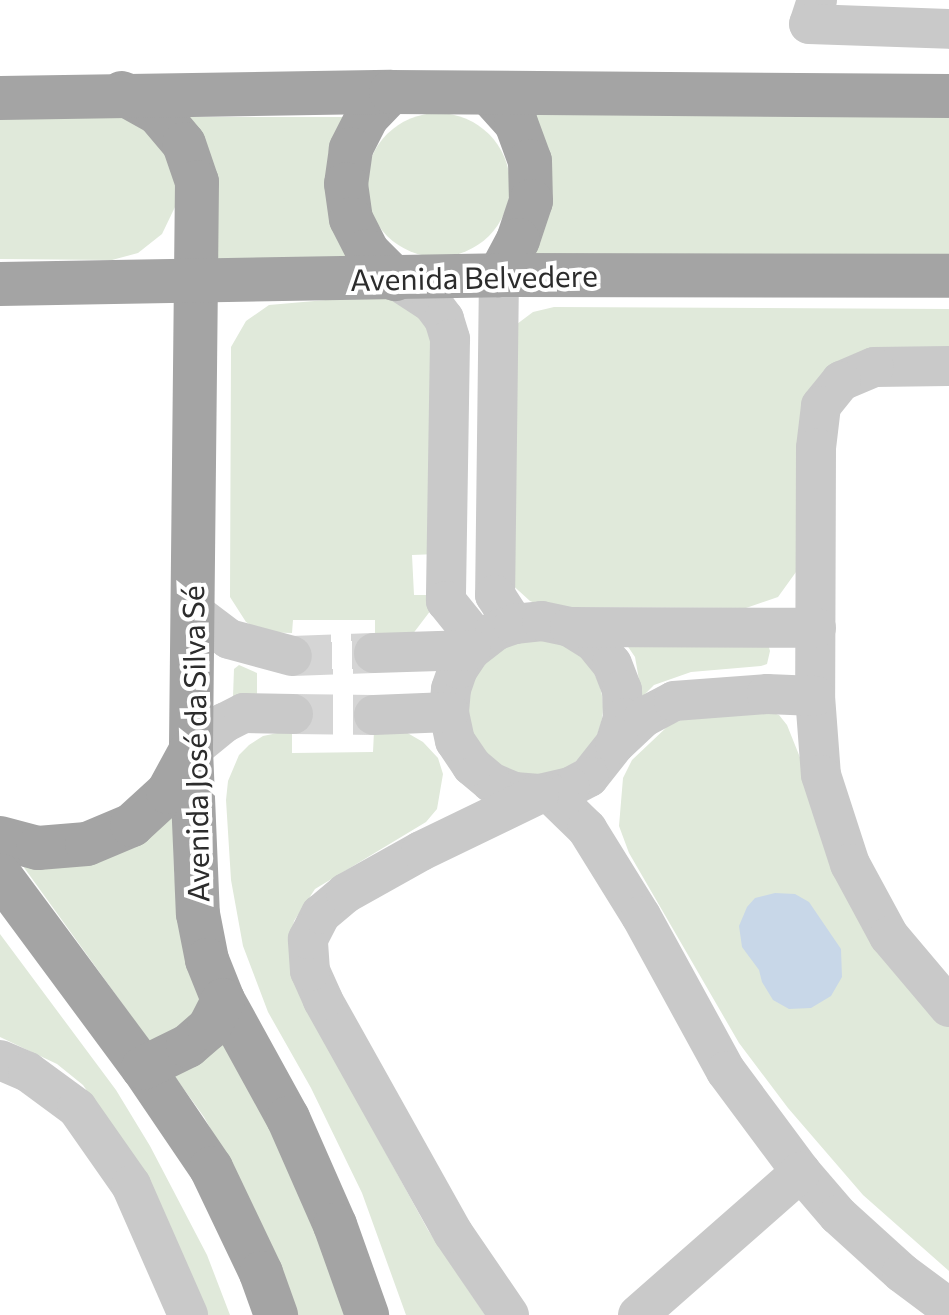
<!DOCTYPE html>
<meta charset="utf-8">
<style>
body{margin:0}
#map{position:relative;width:949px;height:1315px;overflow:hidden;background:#fff;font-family:Commissioner,sans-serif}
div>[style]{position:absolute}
.green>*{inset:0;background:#e0e9da;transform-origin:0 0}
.round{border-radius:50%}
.water>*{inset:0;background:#c8d7e8}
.minor-tunnel>*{height:40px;margin-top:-20px;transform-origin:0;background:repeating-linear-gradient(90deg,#d5d5d5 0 40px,transparent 0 60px)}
.minor>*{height:40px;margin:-20px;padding:0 20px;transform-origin:20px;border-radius:20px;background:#c9c9c9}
.major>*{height:44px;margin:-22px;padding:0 22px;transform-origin:22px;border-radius:22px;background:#a4a4a4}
span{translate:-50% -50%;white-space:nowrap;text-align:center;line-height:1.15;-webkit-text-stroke:8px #fff;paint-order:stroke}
.street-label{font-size:30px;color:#2c2c2c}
</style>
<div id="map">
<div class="green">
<div class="round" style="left:366px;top:113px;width:144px;height:144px"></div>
<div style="clip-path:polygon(0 113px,91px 113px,128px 119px,149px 132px,170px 160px,176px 180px,175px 207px,162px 234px,138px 253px,112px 260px,0 259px)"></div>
<div style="left:522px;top:114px;width:427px;height:147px"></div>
<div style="clip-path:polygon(186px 117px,352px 117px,355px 259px,213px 261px)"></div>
<div style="clip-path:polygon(383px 295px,395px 297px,432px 327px,437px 554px,412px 555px,414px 595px,434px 595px,431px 610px,412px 635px,375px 642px,375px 620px,293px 620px,292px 633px,262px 632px,246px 622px,230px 597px,231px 347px,246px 321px,269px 305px)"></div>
<div style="clip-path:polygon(554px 307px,949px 309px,949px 349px,848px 359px,796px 572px,778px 597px,746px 608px,545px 607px,530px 601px,508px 581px,517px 324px,533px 312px)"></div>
<div style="clip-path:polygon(620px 635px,768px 644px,770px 651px,767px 664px,761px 666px,691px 672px,654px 685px,642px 697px,635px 657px)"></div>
<div class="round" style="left:467px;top:639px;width:136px;height:136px"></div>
<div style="clip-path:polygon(239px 665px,257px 673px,257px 694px,233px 697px,234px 669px)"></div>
<div style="clip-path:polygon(764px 710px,779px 715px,787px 725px,801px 760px,949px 1025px,949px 1271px,863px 1195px,788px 1108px,739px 1043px,629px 853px,619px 826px,623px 778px,632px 760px,669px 725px,694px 715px)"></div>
<div style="clip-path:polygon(292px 730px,292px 753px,373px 752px,374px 731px,404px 731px,423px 742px,438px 758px,443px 774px,437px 809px,426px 822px,315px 889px,294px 921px,291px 939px,307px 1009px,428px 1230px,485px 1315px,406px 1315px,362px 1193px,311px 1088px,268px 1012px,243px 946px,231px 880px,226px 800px,228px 781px,239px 755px,249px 745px,263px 736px)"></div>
<div style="clip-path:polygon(173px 812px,174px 871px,180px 921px,291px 1171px,347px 1315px,293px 1315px,227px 1158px,204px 1117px,20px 862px)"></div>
<div style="clip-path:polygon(0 934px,116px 1090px,150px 1146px,207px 1255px,230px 1315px,206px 1315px,135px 1161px,83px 1085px,57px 1064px,0 1037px)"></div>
</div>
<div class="water">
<div style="clip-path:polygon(775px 893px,795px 894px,809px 902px,841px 949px,842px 977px,831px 996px,811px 1008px,789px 1009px,773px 1000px,762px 982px,759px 970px,742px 947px,739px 926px,747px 907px,755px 898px)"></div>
</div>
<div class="minor-tunnel">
<div style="left:292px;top:656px;width:82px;rotate:-2.1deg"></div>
<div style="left:293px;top:714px;width:81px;rotate:0.7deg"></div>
</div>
<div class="minor">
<div style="left:817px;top:0;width:25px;rotate:108deg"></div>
<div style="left:809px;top:24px;width:140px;rotate:2deg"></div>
<div style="left:499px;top:275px;width:320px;rotate:90.7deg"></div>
<div style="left:495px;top:595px;width:35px;rotate:57deg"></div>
<div style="left:395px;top:279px;width:44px;rotate:33deg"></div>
<div style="left:432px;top:303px;width:20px;rotate:53deg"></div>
<div style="left:444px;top:319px;width:21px;rotate:73deg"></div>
<div style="left:450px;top:339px;width:262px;rotate:90.9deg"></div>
<div style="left:446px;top:601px;width:53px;rotate:51.2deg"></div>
<div style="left:949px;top:366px;width:75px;rotate:179.2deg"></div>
<div style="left:874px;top:367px;width:36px;rotate:157deg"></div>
<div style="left:841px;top:381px;width:32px;rotate:129deg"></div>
<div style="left:821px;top:406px;width:42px;rotate:96.8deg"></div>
<div style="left:816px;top:448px;width:248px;rotate:90.2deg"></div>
<div style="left:815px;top:696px;width:79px;rotate:85.7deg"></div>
<div style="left:821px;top:775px;width:94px;rotate:72deg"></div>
<div style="left:850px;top:864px;width:82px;rotate:61.6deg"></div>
<div style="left:889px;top:936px;width:93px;rotate:49.8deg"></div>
<div style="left:192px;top:611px;width:46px;rotate:37.1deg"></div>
<div style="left:229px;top:639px;width:65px;rotate:15.1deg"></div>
<div style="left:570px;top:627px;width:28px;rotate:32deg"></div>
<div style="left:594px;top:642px;width:28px;rotate:51deg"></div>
<div style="left:612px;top:664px;width:28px;rotate:69deg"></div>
<div style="left:622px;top:690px;width:28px;rotate:88deg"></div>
<div style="left:623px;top:718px;width:27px;rotate:107deg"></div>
<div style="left:615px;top:744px;width:42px;rotate:128.2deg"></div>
<div style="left:589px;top:777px;width:21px;rotate:152deg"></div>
<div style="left:570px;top:787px;width:32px;rotate:167deg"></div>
<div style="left:539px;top:794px;width:25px;rotate:-175deg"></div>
<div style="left:514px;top:792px;width:25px;rotate:-157deg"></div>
<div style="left:491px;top:782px;width:25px;rotate:-140deg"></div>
<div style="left:472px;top:766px;width:30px;rotate:-124deg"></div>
<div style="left:455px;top:741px;width:30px;rotate:-102deg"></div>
<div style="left:449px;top:712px;width:23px;rotate:-85deg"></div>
<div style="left:451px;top:689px;width:21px;rotate:-71deg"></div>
<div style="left:458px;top:669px;width:23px;rotate:-56deg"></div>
<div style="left:471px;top:650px;width:31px;rotate:-38deg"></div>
<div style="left:495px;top:631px;width:20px;rotate:-20deg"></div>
<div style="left:514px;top:624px;width:28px;rotate:-6deg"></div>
<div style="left:542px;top:621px;width:29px;rotate:12deg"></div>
<div style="left:570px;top:627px;width:246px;rotate:0.2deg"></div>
<div style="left:374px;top:653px;width:97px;rotate:-1.8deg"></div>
<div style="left:374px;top:715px;width:75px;rotate:-2.3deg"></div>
<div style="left:615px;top:744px;width:40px;rotate:-43deg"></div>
<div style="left:644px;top:717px;width:34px;rotate:-28deg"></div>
<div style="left:674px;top:701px;width:93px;rotate:-4.3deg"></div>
<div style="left:767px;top:694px;width:48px;rotate:2.4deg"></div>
<div style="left:191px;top:750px;width:43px;rotate:-39.3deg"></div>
<div style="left:224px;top:723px;width:22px;rotate:-27deg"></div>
<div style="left:244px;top:713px;width:49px;rotate:1.2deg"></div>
<div style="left:550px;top:793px;width:52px;rotate:44.2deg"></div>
<div style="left:587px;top:829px;width:102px;rotate:58.2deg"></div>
<div style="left:641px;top:916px;width:177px;rotate:61.3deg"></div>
<div style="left:726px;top:1071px;width:126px;rotate:53.4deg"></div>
<div style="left:801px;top:1172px;width:57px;rotate:49.3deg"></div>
<div style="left:838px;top:1215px;width:86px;rotate:42.2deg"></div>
<div style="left:902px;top:1273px;width:59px;rotate:36.7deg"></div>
<div style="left:0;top:1060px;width:30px;rotate:23deg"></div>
<div style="left:28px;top:1072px;width:61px;rotate:36.3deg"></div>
<div style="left:77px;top:1108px;width:94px;rotate:55deg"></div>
<div style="left:131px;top:1185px;width:142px;rotate:66.3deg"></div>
<div style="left:509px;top:1315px;width:99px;rotate:-124.3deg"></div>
<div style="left:453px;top:1233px;width:267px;rotate:-119.2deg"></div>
<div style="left:323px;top:1000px;width:32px;rotate:-114deg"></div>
<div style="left:310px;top:971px;width:32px;rotate:-94deg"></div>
<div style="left:308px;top:939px;width:28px;rotate:-63deg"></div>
<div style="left:321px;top:914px;width:33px;rotate:-40deg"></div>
<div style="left:346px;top:893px;width:86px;rotate:-29.2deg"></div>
<div style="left:421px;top:851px;width:131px;rotate:-25.8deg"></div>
<div style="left:638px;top:1315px;width:217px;rotate:-41.3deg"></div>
</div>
<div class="major">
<div style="left:391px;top:92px;width:35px;rotate:134deg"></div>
<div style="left:367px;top:117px;width:36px;rotate:117deg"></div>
<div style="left:351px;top:149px;width:35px;rotate:98deg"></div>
<div style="left:346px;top:184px;width:35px;rotate:82deg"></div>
<div style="left:351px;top:219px;width:36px;rotate:63deg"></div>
<div style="left:367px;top:251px;width:40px;rotate:45deg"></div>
<div style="left:122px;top:93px;width:41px;rotate:29.1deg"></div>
<div style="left:158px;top:113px;width:40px;rotate:50deg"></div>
<div style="left:184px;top:144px;width:40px;rotate:71.1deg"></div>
<div style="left:197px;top:182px;width:568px;rotate:90.61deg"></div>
<div style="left:191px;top:750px;width:164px;rotate:87.6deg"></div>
<div style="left:198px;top:914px;width:47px;rotate:78.9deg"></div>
<div style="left:207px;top:960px;width:43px;rotate:68.2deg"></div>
<div style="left:223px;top:1000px;width:135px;rotate:61.2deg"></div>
<div style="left:288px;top:1118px;width:117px;rotate:66.3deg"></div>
<div style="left:335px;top:1225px;width:96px;rotate:70.4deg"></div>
<div style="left:489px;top:93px;width:40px;rotate:48deg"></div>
<div style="left:516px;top:123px;width:40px;rotate:69.8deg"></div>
<div style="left:530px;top:161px;width:40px;rotate:88.6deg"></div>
<div style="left:531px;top:201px;width:41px;rotate:108.4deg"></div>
<div style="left:518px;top:240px;width:40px;rotate:118deg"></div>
<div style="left:0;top:98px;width:391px;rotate:-0.9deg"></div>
<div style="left:391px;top:92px;width:558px;rotate:0.41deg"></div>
<div style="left:0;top:284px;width:499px;rotate:-1deg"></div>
<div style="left:499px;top:275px;width:450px;rotate:0.1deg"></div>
<div style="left:0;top:838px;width:39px;rotate:15deg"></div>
<div style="left:38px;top:848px;width:49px;rotate:-4.7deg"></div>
<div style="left:87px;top:844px;width:49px;rotate:-22.9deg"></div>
<div style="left:132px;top:825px;width:49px;rotate:-42.5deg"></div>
<div style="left:168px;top:792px;width:48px;rotate:-61.3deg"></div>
<div style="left:0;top:875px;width:240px;rotate:53.5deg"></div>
<div style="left:143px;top:1068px;width:121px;rotate:55.8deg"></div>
<div style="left:211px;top:1168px;width:116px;rotate:64.5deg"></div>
<div style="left:261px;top:1273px;width:45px;rotate:70.3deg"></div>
<div style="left:143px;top:1068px;width:50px;rotate:-26.1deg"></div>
<div style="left:188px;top:1046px;width:28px;rotate:-41deg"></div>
<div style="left:209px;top:1028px;width:31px;rotate:-63deg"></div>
</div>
<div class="street-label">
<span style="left:474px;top:277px;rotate:-1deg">Avenida Belvedere</span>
<span style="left:195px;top:744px;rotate:-91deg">Avenida José da Silva Sé</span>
</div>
</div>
